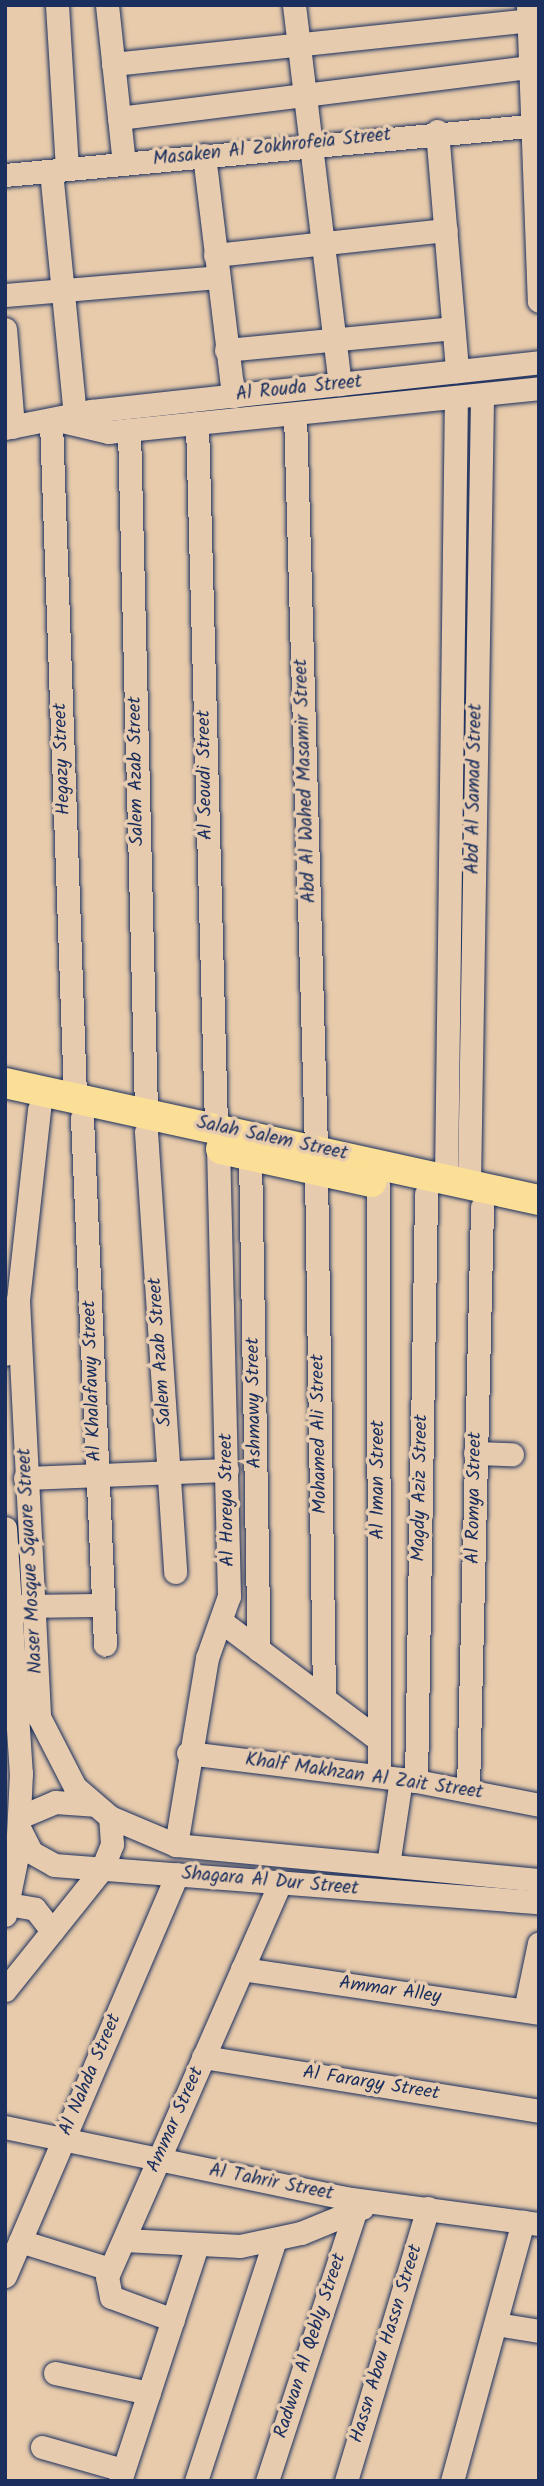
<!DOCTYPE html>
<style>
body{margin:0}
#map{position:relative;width:544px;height:2486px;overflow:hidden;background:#e8cbab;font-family:Kalam,sans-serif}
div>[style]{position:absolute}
.roads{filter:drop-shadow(0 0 2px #1b2f5e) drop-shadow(0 0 2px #1b2f5e)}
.minor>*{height:23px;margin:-11.5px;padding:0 11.5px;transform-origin:11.5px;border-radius:11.5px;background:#e7cbae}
.major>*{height:30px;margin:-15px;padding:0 15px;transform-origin:15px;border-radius:15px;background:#fbdf96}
span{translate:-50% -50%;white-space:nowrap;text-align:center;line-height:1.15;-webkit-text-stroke:7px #e7cbae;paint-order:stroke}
.street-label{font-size:19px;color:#1b2f5e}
.frame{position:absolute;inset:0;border:7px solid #1b2f5e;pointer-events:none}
</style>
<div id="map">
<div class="roads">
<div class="minor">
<div style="left:57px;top:5px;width:164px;rotate:86.5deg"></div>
<div style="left:107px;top:5px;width:160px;rotate:83.9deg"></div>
<div style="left:294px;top:5px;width:382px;rotate:83.1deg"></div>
<div style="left:528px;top:5px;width:296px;rotate:87.9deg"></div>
<div style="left:113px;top:64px;width:418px;rotate:-6deg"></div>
<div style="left:119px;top:118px;width:414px;rotate:-7.1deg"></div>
<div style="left:437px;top:131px;width:241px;rotate:85.2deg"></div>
<div style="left:204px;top:155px;width:243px;rotate:83.1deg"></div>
<div style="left:51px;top:171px;width:245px;rotate:84.4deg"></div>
<div style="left:5px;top:175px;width:536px;rotate:-5.35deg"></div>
<div style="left:215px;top:255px;width:232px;rotate:-6.2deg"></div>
<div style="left:5px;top:295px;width:214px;rotate:-4.8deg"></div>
<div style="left:5px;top:329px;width:98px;rotate:85.3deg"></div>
<div style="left:226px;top:350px;width:228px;rotate:-5.5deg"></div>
<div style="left:295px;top:414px;width:734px;rotate:88.36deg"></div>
<div style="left:62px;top:421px;width:48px;rotate:13.2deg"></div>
<div style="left:109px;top:432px;width:432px;rotate:-5.8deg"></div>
<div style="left:51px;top:422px;width:674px;rotate:87.96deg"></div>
<div style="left:197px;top:423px;width:703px;rotate:88.45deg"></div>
<div style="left:5px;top:428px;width:88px;rotate:-11.2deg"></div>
<div style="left:91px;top:411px;width:451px;rotate:-6.2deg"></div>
<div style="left:129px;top:430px;width:681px;rotate:88.57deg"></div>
<div style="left:82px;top:1118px;width:527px;rotate:87.5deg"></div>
<div style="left:146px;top:1132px;width:441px;rotate:86.2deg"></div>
<div style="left:250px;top:1155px;width:495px;rotate:89deg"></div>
<div style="left:316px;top:1170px;width:528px;rotate:89.13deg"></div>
<div style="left:446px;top:1178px;width:780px;rotate:-89.27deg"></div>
<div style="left:469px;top:1183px;width:788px;rotate:-89.05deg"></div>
<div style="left:378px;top:1184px;width:592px;rotate:89.9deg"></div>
<div style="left:18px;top:1300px;width:418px;rotate:87.1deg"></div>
<div style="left:39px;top:1717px;width:79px;rotate:62.8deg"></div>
<div style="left:75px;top:1787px;width:46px;rotate:40.6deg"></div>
<div style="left:110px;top:1817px;width:72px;rotate:23deg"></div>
<div style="left:176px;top:1845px;width:365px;rotate:5.5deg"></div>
<div style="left:5px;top:1354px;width:56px;rotate:-76.5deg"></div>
<div style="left:18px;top:1300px;width:192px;rotate:-83.7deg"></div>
<div style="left:475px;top:1453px;width:37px;rotate:2deg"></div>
<div style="left:25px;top:1478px;width:202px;rotate:-2.3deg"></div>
<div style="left:5px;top:1528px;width:246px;rotate:86.3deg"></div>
<div style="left:21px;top:1773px;width:83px;rotate:92.8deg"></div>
<div style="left:17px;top:1856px;width:60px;rotate:101.5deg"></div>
<div style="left:17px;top:1606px;width:86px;rotate:-0.7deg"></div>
<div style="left:222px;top:1622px;width:196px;rotate:36.9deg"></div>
<div style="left:188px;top:1753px;width:230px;rotate:7deg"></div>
<div style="left:416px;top:1781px;width:125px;rotate:11deg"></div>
<div style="left:416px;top:1781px;width:587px;rotate:-89.02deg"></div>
<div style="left:468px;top:1790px;width:583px;rotate:-88.62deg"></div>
<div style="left:20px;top:1817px;width:38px;rotate:-23deg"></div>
<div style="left:55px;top:1802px;width:39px;rotate:4deg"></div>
<div style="left:19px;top:1828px;width:27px;rotate:63deg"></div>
<div style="left:31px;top:1852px;width:26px;rotate:29deg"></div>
<div style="left:54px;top:1865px;width:486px;rotate:4.4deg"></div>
<div style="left:176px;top:1845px;width:190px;rotate:-80.6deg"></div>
<div style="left:207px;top:1658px;width:66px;rotate:-70.5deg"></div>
<div style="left:229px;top:1596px;width:448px;rotate:-91.4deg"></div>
<div style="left:388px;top:1865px;width:87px;rotate:-81.4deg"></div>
<div style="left:8px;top:1904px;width:27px;rotate:10deg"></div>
<div style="left:35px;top:1909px;width:28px;rotate:52deg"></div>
<div style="left:242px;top:1969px;width:300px;rotate:8.4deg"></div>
<div style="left:5px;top:1990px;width:155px;rotate:-51.3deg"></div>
<div style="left:102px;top:1869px;width:27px;rotate:-68deg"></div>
<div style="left:112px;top:1844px;width:27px;rotate:-94deg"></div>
<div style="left:525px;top:2010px;width:68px;rotate:-78.2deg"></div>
<div style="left:203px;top:2057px;width:340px;rotate:9.1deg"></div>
<div style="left:5px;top:2127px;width:346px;rotate:11.8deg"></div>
<div style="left:344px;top:2198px;width:197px;rotate:7.6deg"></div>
<div style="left:124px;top:2240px;width:116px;rotate:3deg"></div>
<div style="left:240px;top:2246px;width:62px;rotate:-12deg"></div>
<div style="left:301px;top:2233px;width:66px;rotate:-22.3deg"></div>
<div style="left:20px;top:2241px;width:94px;rotate:17.3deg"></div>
<div style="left:5px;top:2276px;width:437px;rotate:-66.8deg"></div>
<div style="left:173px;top:2320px;width:66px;rotate:-159.6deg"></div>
<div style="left:111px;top:2297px;width:20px;rotate:-101deg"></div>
<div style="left:107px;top:2277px;width:430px;rotate:-66.3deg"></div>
<div style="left:496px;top:2324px;width:44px;rotate:9.2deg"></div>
<div style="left:55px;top:2373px;width:96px;rotate:12deg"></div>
<div style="left:42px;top:2447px;width:84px;rotate:15.9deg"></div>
<div style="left:120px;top:2481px;width:247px;rotate:-71.9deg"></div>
<div style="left:196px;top:2481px;width:254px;rotate:-71.9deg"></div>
<div style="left:267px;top:2481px;width:284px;rotate:-71.9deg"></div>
<div style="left:346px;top:2481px;width:285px;rotate:-73.3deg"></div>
<div style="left:452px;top:2481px;width:269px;rotate:-74.7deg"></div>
</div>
<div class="major">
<div style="left:5px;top:1083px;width:547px;rotate:12.36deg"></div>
<div style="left:221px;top:1149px;width:154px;rotate:12.4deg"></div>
</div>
</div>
<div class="street-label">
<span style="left:272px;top:148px;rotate:-6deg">Masaken Al Zokhrofeia Street</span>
<span style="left:299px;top:389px;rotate:-6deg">Al Rouda Street</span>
<span style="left:63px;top:759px;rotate:-92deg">Hegazy Street</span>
<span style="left:137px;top:771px;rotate:-91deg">Salem Azab Street</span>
<span style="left:206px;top:775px;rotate:-91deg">Al Seoudi Street</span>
<span style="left:306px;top:781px;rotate:-92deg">Abd Al Wahed Masamir Street</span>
<span style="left:475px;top:789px;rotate:-89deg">Abd Al Samad Street</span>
<span style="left:272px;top:1139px;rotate:12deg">Salah Salem Street</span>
<span style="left:161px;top:1352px;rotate:-94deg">Salem Azab Street</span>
<span style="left:93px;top:1381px;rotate:-92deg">Al Khalafawy Street</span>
<span style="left:255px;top:1403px;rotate:-91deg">Ashmawy Street</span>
<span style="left:320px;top:1434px;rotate:-91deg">Mohamed Ali Street</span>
<span style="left:379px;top:1480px;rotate:-90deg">Al Iman Street</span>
<span style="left:421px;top:1488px;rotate:-89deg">Magdy Aziz Street</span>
<span style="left:475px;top:1498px;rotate:-89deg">Al Romya Street</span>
<span style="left:228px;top:1500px;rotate:-91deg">Al Horeya Street</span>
<span style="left:31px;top:1561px;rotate:-93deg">Naser Mosque Square Street</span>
<span style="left:364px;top:1777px;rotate:8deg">Khalf Makhzan Al Zait Street</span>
<span style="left:270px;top:1882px;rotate:5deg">Shagara Al Dur Street</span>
<span style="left:390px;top:1991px;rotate:8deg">Ammar Alley</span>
<span style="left:91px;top:2075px;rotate:-67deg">Al Nahda Street</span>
<span style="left:371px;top:2084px;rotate:9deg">Al Farargy Street</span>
<span style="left:176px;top:2120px;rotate:-66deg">Ammar Street</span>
<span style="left:271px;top:2183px;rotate:11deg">Al Tahrir Street</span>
<span style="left:387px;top:2344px;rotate:-73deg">Hassn Abou Hassn Street</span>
<span style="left:311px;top:2346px;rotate:-72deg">Radwan Al Qebly Street</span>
</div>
<div class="frame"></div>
</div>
